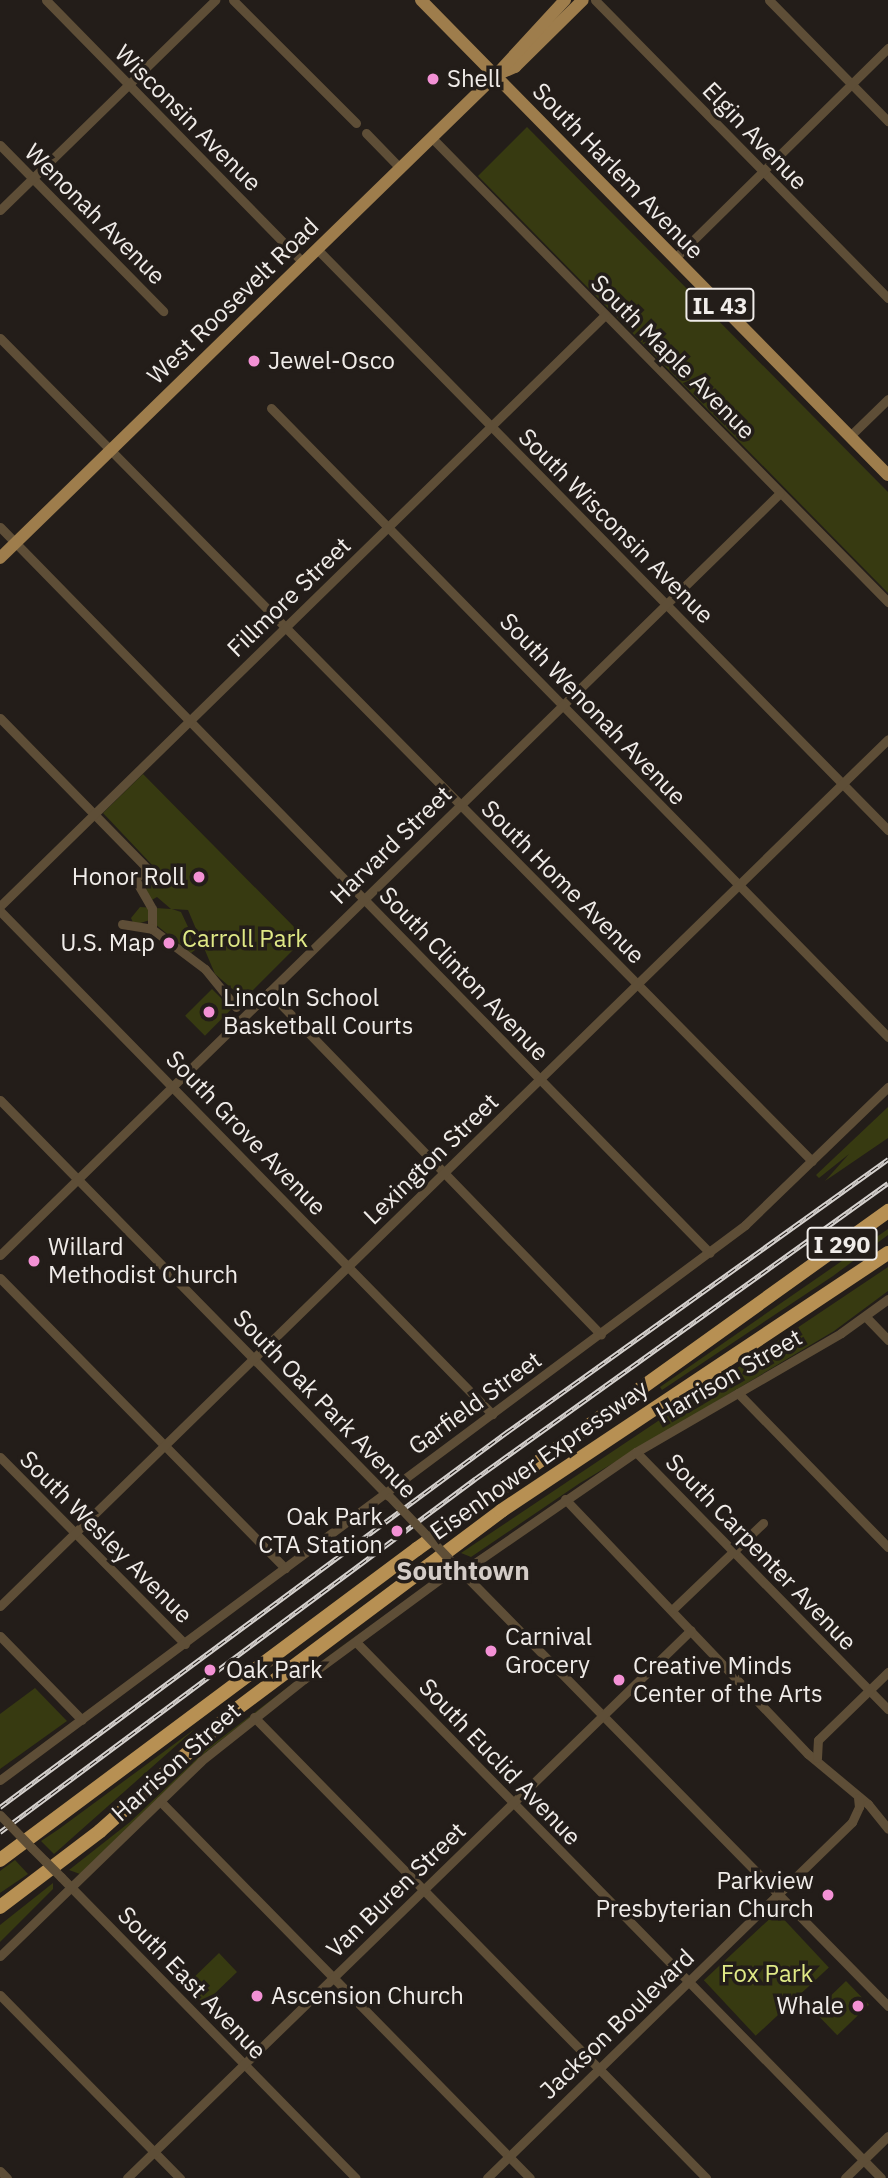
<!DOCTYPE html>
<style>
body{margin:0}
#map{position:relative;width:888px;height:2178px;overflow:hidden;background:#231d19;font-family:"IBM Plex Sans",sans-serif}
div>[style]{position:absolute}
.green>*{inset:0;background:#373a11;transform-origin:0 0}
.minor>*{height:9px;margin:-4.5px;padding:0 4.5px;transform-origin:4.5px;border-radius:4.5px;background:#5e4e37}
.major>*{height:12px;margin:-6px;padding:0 6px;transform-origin:6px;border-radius:6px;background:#9e7d4c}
.highway>*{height:14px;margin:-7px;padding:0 7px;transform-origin:7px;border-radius:7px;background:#b79053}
.rail>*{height:5px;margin-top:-2.5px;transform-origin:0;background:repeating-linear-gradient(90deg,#231d19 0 8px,#d6d2cf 0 16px);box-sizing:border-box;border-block:2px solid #d6d2cf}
.minor-bridge>*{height:9px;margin:-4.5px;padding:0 4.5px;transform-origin:4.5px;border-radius:4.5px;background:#5e4e37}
.dots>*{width:19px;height:19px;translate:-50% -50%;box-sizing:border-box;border:4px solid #231d19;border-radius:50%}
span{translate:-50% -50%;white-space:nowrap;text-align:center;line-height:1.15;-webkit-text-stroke:7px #231d19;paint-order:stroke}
.shield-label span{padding:2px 5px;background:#231d19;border:2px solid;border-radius:5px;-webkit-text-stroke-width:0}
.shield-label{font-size:23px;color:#f0ece9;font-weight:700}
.poi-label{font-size:24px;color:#f0ece9}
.left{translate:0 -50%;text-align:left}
.right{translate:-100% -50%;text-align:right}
.street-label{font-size:24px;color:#f0ece9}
.park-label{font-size:24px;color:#dfe886}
.neighbourhood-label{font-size:26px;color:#d4ccc7;font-weight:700}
</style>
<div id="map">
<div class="green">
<div style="clip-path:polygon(527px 127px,888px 492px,888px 593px,478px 176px)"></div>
<div style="clip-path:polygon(143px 774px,305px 938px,244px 999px,215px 974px,188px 910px,172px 909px,181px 912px,189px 929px,195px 950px,191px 953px,150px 920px,134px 925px,131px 918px,140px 907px,171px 909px,157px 897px,150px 901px,140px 891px,156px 869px,103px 813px)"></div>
<div style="left:212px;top:989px;width:28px;height:38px;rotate:45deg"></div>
<div style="clip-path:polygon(888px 1107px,888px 1138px,825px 1181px,849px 1154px,819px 1178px,816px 1175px)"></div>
<div style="clip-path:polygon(888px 1229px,888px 1235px,833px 1276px,662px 1390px,660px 1387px)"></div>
<div style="clip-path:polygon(888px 1267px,888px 1291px,834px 1331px,580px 1483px,471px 1557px,461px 1553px)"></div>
<div style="clip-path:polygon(364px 1629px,207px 1751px,80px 1874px,69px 1870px,130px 1822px,208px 1748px)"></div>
<div style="clip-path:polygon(35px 1688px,67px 1721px,0 1769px,0 1714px)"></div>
<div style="clip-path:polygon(196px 1728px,54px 1854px,41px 1841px,59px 1829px)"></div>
<div style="clip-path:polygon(15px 1860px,28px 1874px,0 1893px,0 1871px)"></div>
<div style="clip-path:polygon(53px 1883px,53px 1889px,0 1942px,0 1925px)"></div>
<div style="left:777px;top:1912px;width:76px;height:100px;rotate:47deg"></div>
<div style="clip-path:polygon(219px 1953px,237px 1972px,209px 1999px,215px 2006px,210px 2010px,185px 1986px)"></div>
<div style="left:846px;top:1981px;width:33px;height:44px;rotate:46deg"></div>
</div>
<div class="minor">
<div style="left:46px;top:0;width:367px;rotate:45.6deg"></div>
<div style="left:233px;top:0;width:174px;rotate:45deg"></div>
<div style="left:595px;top:0;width:418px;rotate:45.5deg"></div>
<div style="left:769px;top:0;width:170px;rotate:45.5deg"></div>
<div style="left:366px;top:133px;width:49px;rotate:45.8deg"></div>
<div style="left:432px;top:138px;width:651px;rotate:45.5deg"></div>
<div style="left:0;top:145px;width:233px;rotate:45.5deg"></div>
<div style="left:0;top:210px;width:301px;rotate:-44.3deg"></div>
<div style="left:317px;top:249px;width:815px;rotate:45.5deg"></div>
<div style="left:674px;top:259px;width:301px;rotate:-44.6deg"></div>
<div style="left:0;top:338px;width:1156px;rotate:45.39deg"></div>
<div style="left:271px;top:408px;width:881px;rotate:45.55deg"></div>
<div style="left:850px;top:436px;width:53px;rotate:-44.2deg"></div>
<div style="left:0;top:527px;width:1015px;rotate:45.64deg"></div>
<div style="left:0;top:718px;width:210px;rotate:45.6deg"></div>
<div style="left:147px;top:868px;width:16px;rotate:137deg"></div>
<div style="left:135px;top:879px;width:34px;rotate:60deg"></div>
<div style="left:152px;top:909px;width:20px;rotate:90deg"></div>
<div style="left:152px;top:929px;width:66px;rotate:37deg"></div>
<div style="left:205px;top:969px;width:49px;rotate:50.8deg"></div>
<div style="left:0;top:906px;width:846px;rotate:-44.33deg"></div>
<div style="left:0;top:911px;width:704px;rotate:45.63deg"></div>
<div style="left:122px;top:924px;width:30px;rotate:9deg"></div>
<div style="left:269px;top:992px;width:477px;rotate:45.9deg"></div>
<div style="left:0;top:1100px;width:554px;rotate:45.58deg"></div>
<div style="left:0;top:1255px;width:1090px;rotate:-44.33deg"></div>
<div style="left:0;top:1278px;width:407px;rotate:45.5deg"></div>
<div style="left:866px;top:1317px;width:32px;rotate:46deg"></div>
<div style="left:738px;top:1393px;width:215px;rotate:45.8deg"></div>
<div style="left:636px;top:1452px;width:360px;rotate:45.6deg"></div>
<div style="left:0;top:1457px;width:263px;rotate:45.3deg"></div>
<div style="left:565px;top:1499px;width:352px;rotate:46.4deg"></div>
<div style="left:808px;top:1754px;width:78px;rotate:39.8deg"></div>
<div style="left:868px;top:1804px;width:32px;rotate:51deg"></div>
<div style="left:458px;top:1568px;width:614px;rotate:45.53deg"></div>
<div style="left:0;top:1606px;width:1241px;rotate:-44.31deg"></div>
<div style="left:672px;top:1610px;width:126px;rotate:-43.7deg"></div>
<div style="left:0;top:1636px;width:117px;rotate:45.7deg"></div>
<div style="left:356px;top:1642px;width:750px;rotate:45.59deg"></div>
<div style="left:254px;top:1717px;width:646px;rotate:45.56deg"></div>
<div style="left:817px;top:1758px;width:18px;rotate:-87deg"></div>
<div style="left:818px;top:1740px;width:98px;rotate:-44.2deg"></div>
<div style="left:0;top:1780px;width:929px;rotate:-36.68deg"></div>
<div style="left:745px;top:1225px;width:199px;rotate:-44deg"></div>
<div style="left:160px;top:1801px;width:528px;rotate:45.54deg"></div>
<div style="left:32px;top:1848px;width:18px;rotate:45deg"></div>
<div style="left:61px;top:1877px;width:421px;rotate:45.6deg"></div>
<div style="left:0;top:1956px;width:280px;rotate:-44.1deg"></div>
<div style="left:201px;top:1761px;width:132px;rotate:-38.5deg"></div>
<div style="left:304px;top:1679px;width:177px;rotate:-36.3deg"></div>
<div style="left:447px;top:1574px;width:27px;rotate:-20deg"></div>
<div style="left:472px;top:1565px;width:199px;rotate:-34.6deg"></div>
<div style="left:636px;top:1452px;width:237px;rotate:-30.1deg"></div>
<div style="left:841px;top:1333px;width:58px;rotate:-35.9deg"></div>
<div style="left:0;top:1995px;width:257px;rotate:45.5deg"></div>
<div style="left:0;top:2171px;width:10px;rotate:45deg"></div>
<div style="left:127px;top:2178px;width:786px;rotate:-44.18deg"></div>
<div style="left:487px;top:2178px;width:510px;rotate:-44.28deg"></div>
<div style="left:852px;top:1822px;width:17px;rotate:-65deg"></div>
<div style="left:859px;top:1807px;width:9px;rotate:-96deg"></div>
<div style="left:845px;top:2178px;width:60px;rotate:-44.3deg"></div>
</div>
<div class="major">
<div style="left:421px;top:0;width:666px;rotate:45.49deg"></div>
<div style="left:496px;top:75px;width:21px;rotate:-23deg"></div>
<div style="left:515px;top:67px;width:95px;rotate:-44.6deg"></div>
<div style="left:0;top:558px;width:692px;rotate:-44.24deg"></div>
<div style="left:496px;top:75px;width:102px;rotate:-47.4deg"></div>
</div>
<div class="highway">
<div style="left:0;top:1860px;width:520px;rotate:-36.72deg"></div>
<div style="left:417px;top:1549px;width:580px;rotate:-35.66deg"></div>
<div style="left:0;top:1907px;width:126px;rotate:-37.2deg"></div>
<div style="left:100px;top:1831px;width:185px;rotate:-41.7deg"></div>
<div style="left:238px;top:1708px;width:329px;rotate:-36.8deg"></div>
<div style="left:501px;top:1511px;width:465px;rotate:-33.7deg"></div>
</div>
<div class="rail">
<div style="left:0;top:1807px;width:631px;rotate:-36.49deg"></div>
<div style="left:507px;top:1432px;width:469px;rotate:-35.6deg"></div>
<div style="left:0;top:1832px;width:592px;rotate:-36.62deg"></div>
<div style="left:475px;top:1479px;width:508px;rotate:-35.63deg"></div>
</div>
<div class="minor-bridge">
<div style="left:390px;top:1497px;width:90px;rotate:46.4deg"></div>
<div style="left:0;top:1815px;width:46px;rotate:45.9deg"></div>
<div style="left:45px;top:1861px;width:23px;rotate:45deg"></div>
</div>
<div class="dots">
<div style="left:433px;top:79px;background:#f391d5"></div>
<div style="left:254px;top:361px;background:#f391d5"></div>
<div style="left:199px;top:877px;background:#f391d5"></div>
<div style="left:169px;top:943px;background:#f391d5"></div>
<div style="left:209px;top:1012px;background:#f391d5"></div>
<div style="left:34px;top:1261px;background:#f391d5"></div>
<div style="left:397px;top:1531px;background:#f391d5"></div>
<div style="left:491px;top:1651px;background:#f391d5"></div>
<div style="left:210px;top:1670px;background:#f391d5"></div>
<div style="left:619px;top:1680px;background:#f391d5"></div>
<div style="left:828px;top:1895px;background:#f391d5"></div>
<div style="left:257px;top:1996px;background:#f391d5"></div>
<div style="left:858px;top:2006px;background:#f391d5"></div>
</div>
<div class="shield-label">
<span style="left:720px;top:305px">IL 43</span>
<span style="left:842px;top:1244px">I 290</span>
</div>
<div class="poi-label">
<span class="left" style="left:447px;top:79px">Shell</span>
<span class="left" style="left:268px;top:361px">Jewel-Osco</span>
<span class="right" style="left:185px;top:877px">Honor Roll</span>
<span class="right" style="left:155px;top:943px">U.S. Map</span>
<span class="left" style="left:223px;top:1012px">Lincoln School<br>Basketball Courts</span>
<span class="left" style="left:48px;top:1261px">Willard<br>Methodist Church</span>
<span class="right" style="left:383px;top:1531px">Oak Park<br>CTA Station</span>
<span class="left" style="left:505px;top:1651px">Carnival<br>Grocery</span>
<span class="left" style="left:633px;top:1680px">Creative Minds<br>Center of the Arts</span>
<span class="left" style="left:226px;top:1670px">Oak Park</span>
<span class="right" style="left:814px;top:1895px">Parkview<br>Presbyterian Church</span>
<span class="left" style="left:271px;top:1996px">Ascension Church</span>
<span class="right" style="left:844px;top:2006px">Whale</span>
</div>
<div class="street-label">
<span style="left:188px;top:118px;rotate:45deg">Wisconsin Avenue</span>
<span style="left:755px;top:136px;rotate:46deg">Elgin Avenue</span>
<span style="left:618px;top:171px;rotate:46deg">South Harlem Avenue</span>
<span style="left:95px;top:214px;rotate:45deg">Wenonah Avenue</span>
<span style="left:233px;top:301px;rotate:-44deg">West Roosevelt Road</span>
<span style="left:673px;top:357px;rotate:45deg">South Maple Avenue</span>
<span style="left:616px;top:526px;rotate:45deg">South Wisconsin Avenue</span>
<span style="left:289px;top:597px;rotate:-44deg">Fillmore Street</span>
<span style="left:593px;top:709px;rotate:46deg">South Wenonah Avenue</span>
<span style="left:391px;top:845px;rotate:-44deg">Harvard Street</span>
<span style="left:563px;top:882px;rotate:45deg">South Home Avenue</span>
<span style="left:464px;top:974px;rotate:46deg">South Clinton Avenue</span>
<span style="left:246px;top:1133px;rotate:46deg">South Grove Avenue</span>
<span style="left:431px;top:1159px;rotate:-44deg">Lexington Street</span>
<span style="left:729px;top:1376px;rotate:-30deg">Harrison Street</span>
<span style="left:475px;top:1403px;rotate:-36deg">Garfield Street</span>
<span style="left:325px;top:1404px;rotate:46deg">South Oak Park Avenue</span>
<span style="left:539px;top:1460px;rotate:-35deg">Eisenhower Expressway</span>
<span style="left:106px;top:1537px;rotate:45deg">South Wesley Avenue</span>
<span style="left:761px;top:1552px;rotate:46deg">South Carpenter Avenue</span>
<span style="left:176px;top:1762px;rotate:-42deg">Harrison Street</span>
<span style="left:500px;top:1762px;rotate:46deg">South Euclid Avenue</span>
<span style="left:396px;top:1890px;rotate:-44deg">Van Buren Street</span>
<span style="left:192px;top:1983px;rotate:46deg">South East Avenue</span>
<span style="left:617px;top:2024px;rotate:-44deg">Jackson Boulevard</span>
</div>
<div class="park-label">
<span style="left:245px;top:939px">Carroll Park</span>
<span style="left:767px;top:1974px">Fox Park</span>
</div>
<div class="neighbourhood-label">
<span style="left:463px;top:1571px">Southtown</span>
</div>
</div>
